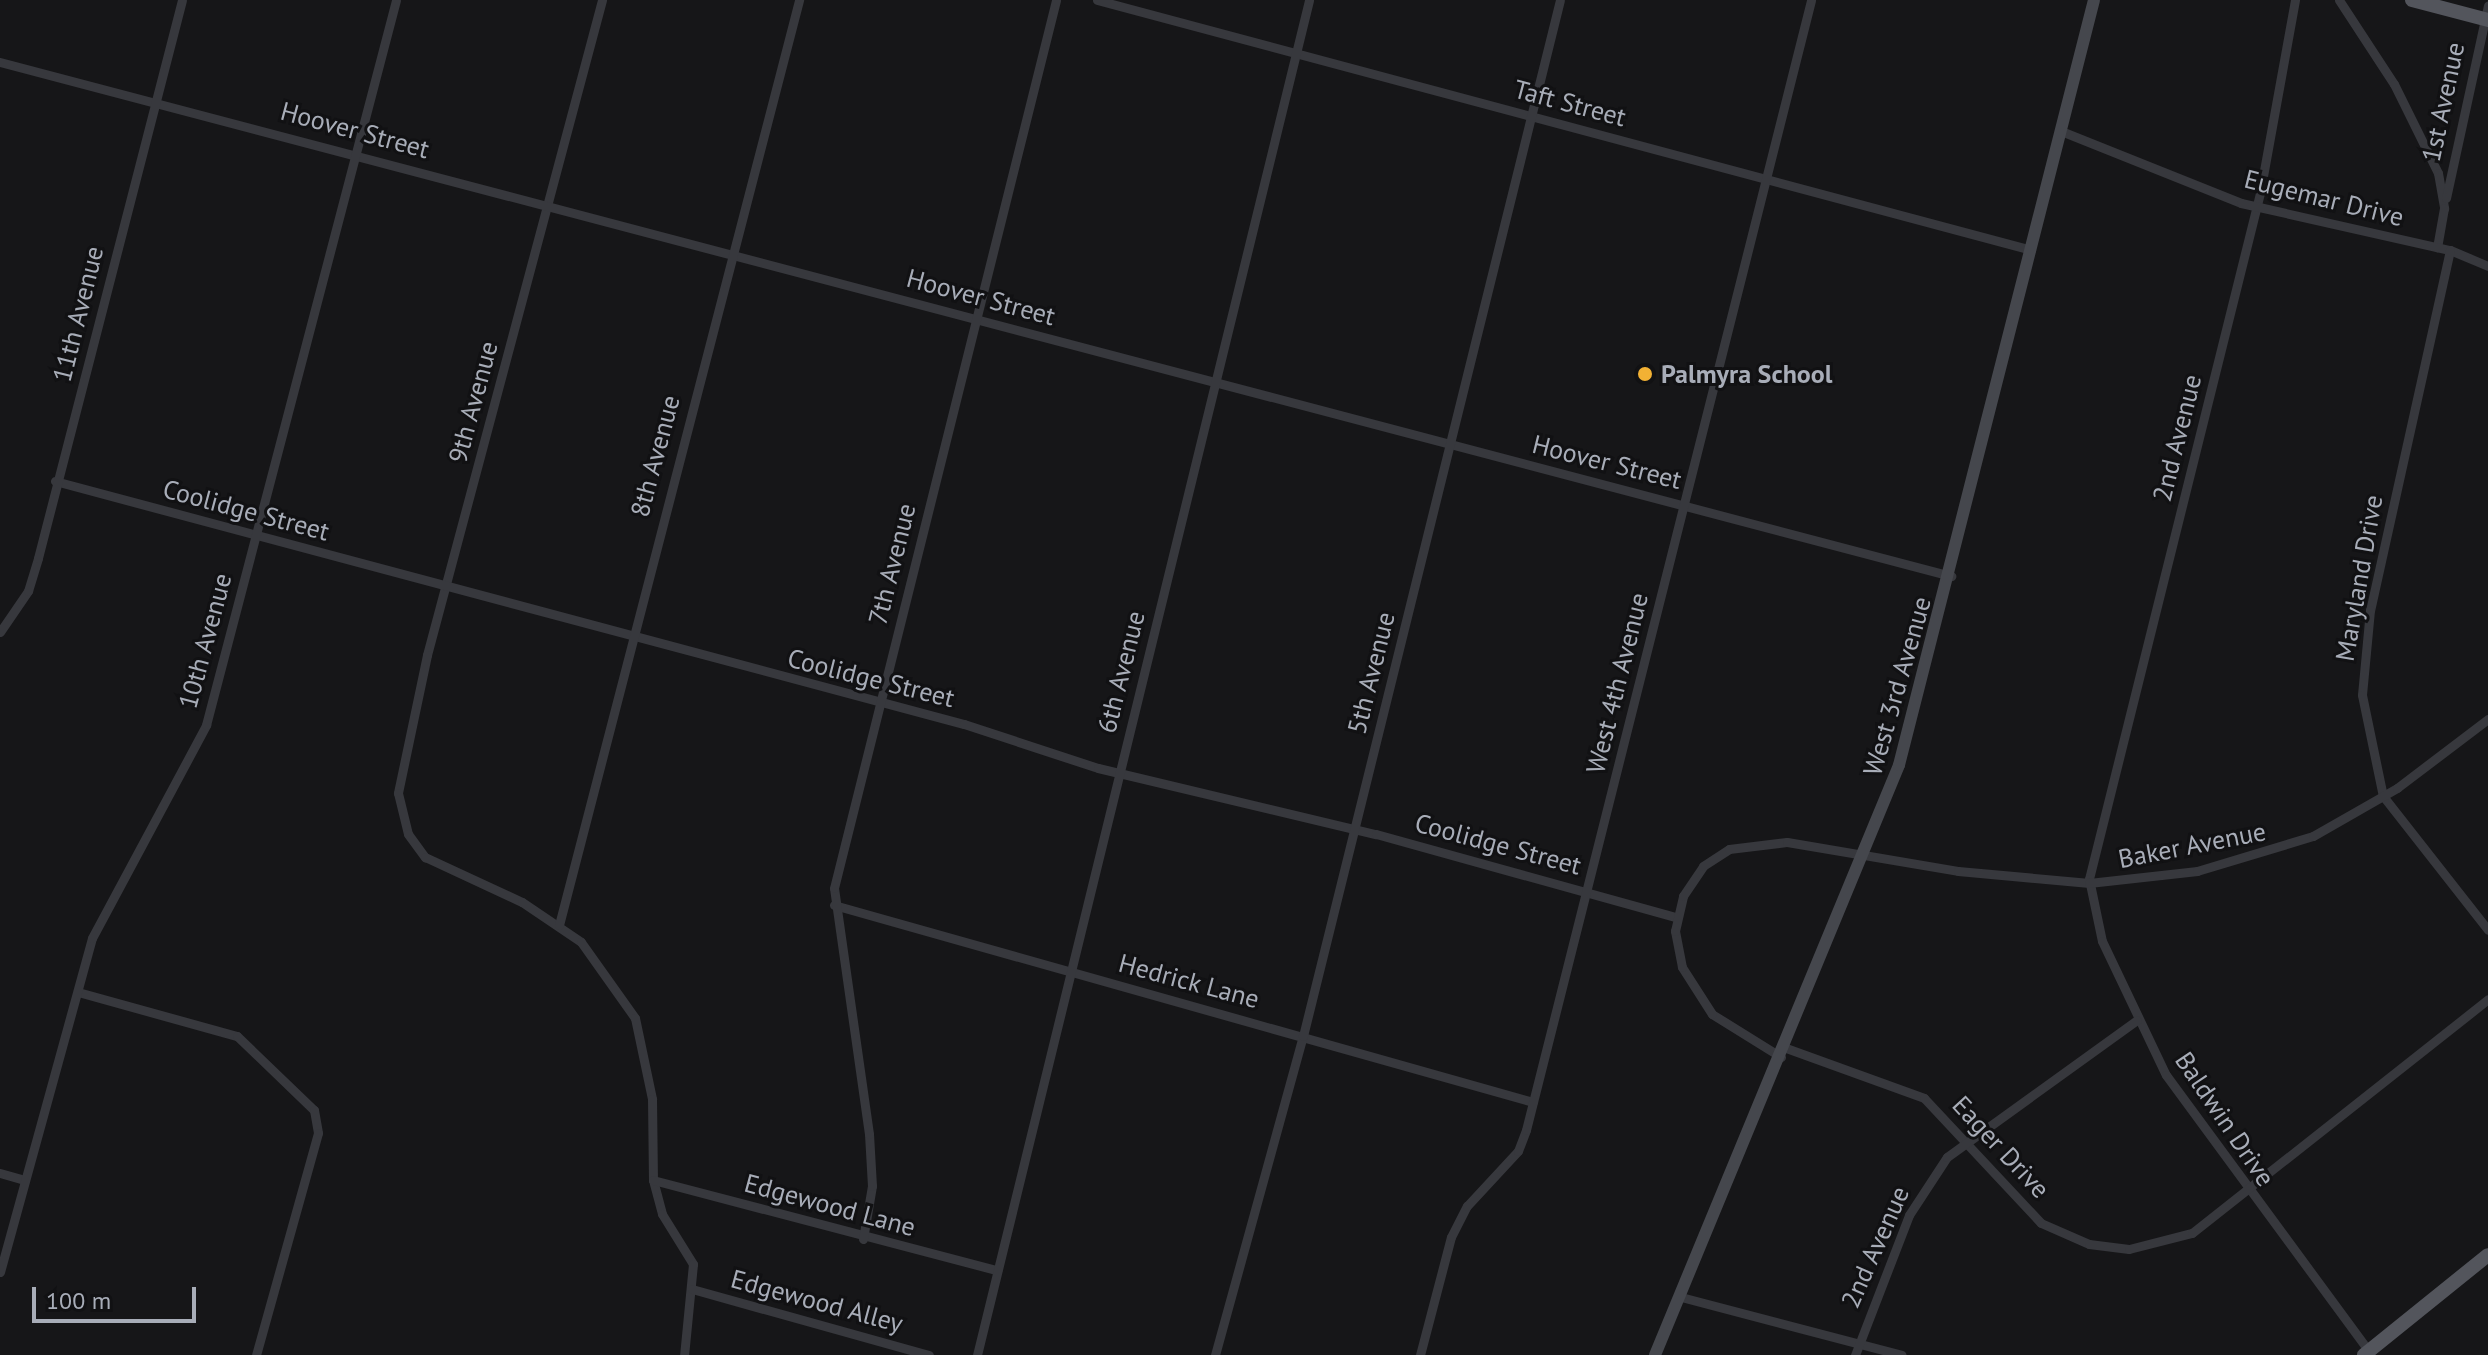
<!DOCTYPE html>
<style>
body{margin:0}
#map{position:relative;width:2488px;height:1355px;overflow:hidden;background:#161618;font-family:"PT Sans",sans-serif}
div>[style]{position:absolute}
.street>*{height:9px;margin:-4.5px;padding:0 4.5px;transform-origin:4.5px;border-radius:4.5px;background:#37383d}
.secondary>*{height:12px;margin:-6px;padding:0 6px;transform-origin:6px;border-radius:6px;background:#45474d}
.primary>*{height:14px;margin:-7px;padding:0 7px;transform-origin:7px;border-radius:7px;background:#53555c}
.dots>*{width:22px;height:22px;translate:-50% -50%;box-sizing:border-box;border:4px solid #111113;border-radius:50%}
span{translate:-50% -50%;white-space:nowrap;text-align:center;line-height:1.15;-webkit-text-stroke:6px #111113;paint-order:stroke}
.street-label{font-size:26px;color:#a8adb8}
.poi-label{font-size:26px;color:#a8adb8;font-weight:700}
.left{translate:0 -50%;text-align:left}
.scale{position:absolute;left:32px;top:1287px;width:164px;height:36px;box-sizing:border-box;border:4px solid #a8adb8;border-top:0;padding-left:10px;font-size:24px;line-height:28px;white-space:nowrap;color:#a8adb8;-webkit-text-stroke:6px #111113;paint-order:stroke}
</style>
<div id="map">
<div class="street">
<div style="left:602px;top:0;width:678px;rotate:104.96deg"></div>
<div style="left:427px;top:655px;width:141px;rotate:101.9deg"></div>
<div style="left:398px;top:793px;width:42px;rotate:76.3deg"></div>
<div style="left:408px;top:834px;width:29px;rotate:54deg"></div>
<div style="left:425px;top:857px;width:107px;rotate:24.9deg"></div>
<div style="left:522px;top:902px;width:71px;rotate:34.1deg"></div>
<div style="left:581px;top:942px;width:93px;rotate:54.6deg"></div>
<div style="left:635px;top:1018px;width:83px;rotate:78.1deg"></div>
<div style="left:652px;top:1099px;width:81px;rotate:89.3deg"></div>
<div style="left:653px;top:1180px;width:35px;rotate:75deg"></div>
<div style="left:662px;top:1214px;width:59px;rotate:58.2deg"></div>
<div style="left:693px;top:1264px;width:91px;rotate:95.6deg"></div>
<div style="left:1097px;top:0;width:967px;rotate:14.98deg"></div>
<div style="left:2295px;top:0;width:196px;rotate:100.3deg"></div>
<div style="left:2260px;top:193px;width:707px;rotate:104deg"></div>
<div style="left:2089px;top:879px;width:63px;rotate:78.2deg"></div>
<div style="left:2102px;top:941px;width:148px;rotate:64.5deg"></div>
<div style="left:2166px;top:1075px;width:343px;rotate:53.7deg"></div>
<div style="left:2339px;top:0;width:100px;rotate:56.8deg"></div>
<div style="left:2394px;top:84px;width:99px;rotate:63.7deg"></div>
<div style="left:2438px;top:173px;width:36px;rotate:80deg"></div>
<div style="left:2444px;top:208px;width:40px;rotate:100deg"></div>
<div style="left:0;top:62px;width:2018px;rotate:14.76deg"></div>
<div style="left:2061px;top:131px;width:194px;rotate:21.8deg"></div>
<div style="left:2241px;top:203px;width:214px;rotate:12.7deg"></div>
<div style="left:2450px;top:250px;width:41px;rotate:22.8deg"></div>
<div style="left:2446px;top:198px;width:197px;rotate:-77.7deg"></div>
<div style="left:2450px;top:250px;width:369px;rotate:102.5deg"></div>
<div style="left:2370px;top:610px;width:85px;rotate:95.4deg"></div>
<div style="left:2362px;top:695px;width:103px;rotate:78.3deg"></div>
<div style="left:2383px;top:796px;width:170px;rotate:51.9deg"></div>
<div style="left:55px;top:481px;width:941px;rotate:14.97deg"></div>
<div style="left:964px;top:724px;width:141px;rotate:18.2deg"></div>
<div style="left:1098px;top:768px;width:286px;rotate:13.4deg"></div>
<div style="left:1376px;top:834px;width:311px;rotate:15.5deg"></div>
<div style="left:0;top:632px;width:50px;rotate:-55.7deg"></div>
<div style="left:28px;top:591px;width:34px;rotate:-73deg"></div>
<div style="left:38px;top:558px;width:576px;rotate:-75.53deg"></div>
<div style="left:834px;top:905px;width:726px;rotate:15.74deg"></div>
<div style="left:559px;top:925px;width:956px;rotate:-75.45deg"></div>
<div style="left:78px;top:992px;width:165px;rotate:15.5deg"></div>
<div style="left:237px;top:1036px;width:107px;rotate:43.9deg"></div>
<div style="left:314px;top:1110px;width:23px;rotate:80deg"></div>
<div style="left:318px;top:1133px;width:230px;rotate:105.6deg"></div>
<div style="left:1786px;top:1048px;width:147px;rotate:19.9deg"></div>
<div style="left:1924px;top:1098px;width:171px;rotate:46.9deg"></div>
<div style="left:2041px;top:1223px;width:52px;rotate:23.6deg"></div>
<div style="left:2089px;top:1244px;width:40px;rotate:7.1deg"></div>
<div style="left:2129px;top:1249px;width:65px;rotate:-14.3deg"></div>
<div style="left:2192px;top:1233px;width:377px;rotate:-38.3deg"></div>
<div style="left:1781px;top:1057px;width:81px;rotate:-148.1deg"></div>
<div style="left:1712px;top:1014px;width:56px;rotate:-122.6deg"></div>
<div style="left:1682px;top:967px;width:37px;rotate:-101deg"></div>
<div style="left:1675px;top:931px;width:36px;rotate:-77deg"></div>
<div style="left:1683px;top:896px;width:36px;rotate:-56deg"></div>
<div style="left:1703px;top:866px;width:31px;rotate:-33deg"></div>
<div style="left:1729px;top:849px;width:58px;rotate:-6.9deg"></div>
<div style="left:1787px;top:842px;width:173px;rotate:9.6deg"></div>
<div style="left:1958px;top:871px;width:132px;rotate:5.2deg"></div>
<div style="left:2089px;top:883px;width:109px;rotate:-6.3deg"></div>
<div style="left:2197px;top:871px;width:121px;rotate:-16.8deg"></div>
<div style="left:2313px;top:836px;width:97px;rotate:-29.7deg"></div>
<div style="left:2397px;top:788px;width:114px;rotate:-37.2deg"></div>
<div style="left:0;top:1173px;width:26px;rotate:16deg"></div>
<div style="left:653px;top:1180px;width:356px;rotate:14.7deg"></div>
<div style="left:863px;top:1239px;width:54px;rotate:-80.4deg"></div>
<div style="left:872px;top:1186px;width:52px;rotate:-93.3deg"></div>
<div style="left:869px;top:1134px;width:248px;rotate:-98.1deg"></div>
<div style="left:834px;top:888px;width:915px;rotate:-75.96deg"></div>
<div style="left:0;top:1272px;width:346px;rotate:-74.6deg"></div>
<div style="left:92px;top:938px;width:242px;rotate:-61.8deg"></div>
<div style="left:206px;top:725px;width:749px;rotate:-75.31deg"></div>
<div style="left:692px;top:1289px;width:246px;rotate:15.6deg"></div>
<div style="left:1681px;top:1297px;width:228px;rotate:14.7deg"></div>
<div style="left:977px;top:1355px;width:1395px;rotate:-76.23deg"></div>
<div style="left:1215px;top:1355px;width:331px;rotate:-74.6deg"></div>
<div style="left:1303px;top:1036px;width:1067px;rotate:-76.07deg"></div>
<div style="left:1420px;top:1355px;width:122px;rotate:-75.3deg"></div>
<div style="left:1451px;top:1237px;width:35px;rotate:-63deg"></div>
<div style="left:1467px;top:1206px;width:75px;rotate:-47.2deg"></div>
<div style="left:1518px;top:1151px;width:22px;rotate:-69deg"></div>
<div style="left:1526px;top:1130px;width:1165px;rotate:-75.84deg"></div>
<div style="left:1855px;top:1355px;width:150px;rotate:-68.9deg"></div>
<div style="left:1909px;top:1215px;width:69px;rotate:-56.8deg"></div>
<div style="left:1947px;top:1157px;width:234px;rotate:-35.8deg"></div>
</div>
<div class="secondary">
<div style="left:1655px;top:1355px;width:638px;rotate:-67.53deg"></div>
<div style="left:1899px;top:765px;width:789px;rotate:-75.7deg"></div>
</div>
<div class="primary">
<div style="left:2412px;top:0;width:79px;rotate:14.7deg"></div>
<div style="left:2364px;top:1355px;width:159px;rotate:-38.9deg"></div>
</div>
<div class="dots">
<div style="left:1645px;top:374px;background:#f2b134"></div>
</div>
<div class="street-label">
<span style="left:2443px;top:102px;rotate:-78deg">1st Avenue</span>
<span style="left:1570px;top:103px;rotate:15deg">Taft Street</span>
<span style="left:355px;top:130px;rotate:15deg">Hoover Street</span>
<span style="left:2324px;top:198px;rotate:14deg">Eugemar Drive</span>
<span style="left:981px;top:297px;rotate:15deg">Hoover Street</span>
<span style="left:78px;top:314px;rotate:-76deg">11th Avenue</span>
<span style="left:473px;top:402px;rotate:-75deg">9th Avenue</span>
<span style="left:2177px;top:438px;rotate:-76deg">2nd Avenue</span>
<span style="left:655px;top:456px;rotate:-75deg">8th Avenue</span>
<span style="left:1607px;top:462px;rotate:14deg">Hoover Street</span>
<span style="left:246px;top:510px;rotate:15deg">Coolidge Street</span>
<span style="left:892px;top:564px;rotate:-76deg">7th Avenue</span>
<span style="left:2359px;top:578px;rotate:-80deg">Maryland Drive</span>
<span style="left:205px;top:641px;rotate:-75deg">10th Avenue</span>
<span style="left:1121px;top:672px;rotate:-76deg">6th Avenue</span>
<span style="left:1371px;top:673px;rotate:-76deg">5th Avenue</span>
<span style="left:871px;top:678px;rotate:14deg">Coolidge Street</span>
<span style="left:1617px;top:683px;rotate:-76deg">West 4th Avenue</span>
<span style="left:1897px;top:686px;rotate:-74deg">West 3rd Avenue</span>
<span style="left:1498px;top:844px;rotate:15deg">Coolidge Street</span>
<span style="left:2192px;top:845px;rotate:-11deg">Baker Avenue</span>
<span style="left:1189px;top:981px;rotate:15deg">Hedrick Lane</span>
<span style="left:2225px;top:1119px;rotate:56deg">Baldwin Drive</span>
<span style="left:2001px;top:1147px;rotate:47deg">Eager Drive</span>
<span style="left:830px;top:1205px;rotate:15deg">Edgewood Lane</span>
<span style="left:1875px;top:1247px;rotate:-66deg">2nd Avenue</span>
<span style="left:817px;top:1301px;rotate:15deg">Edgewood Alley</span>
</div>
<div class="poi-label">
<span class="left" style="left:1661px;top:374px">Palmyra School</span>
</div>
<div class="scale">100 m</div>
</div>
